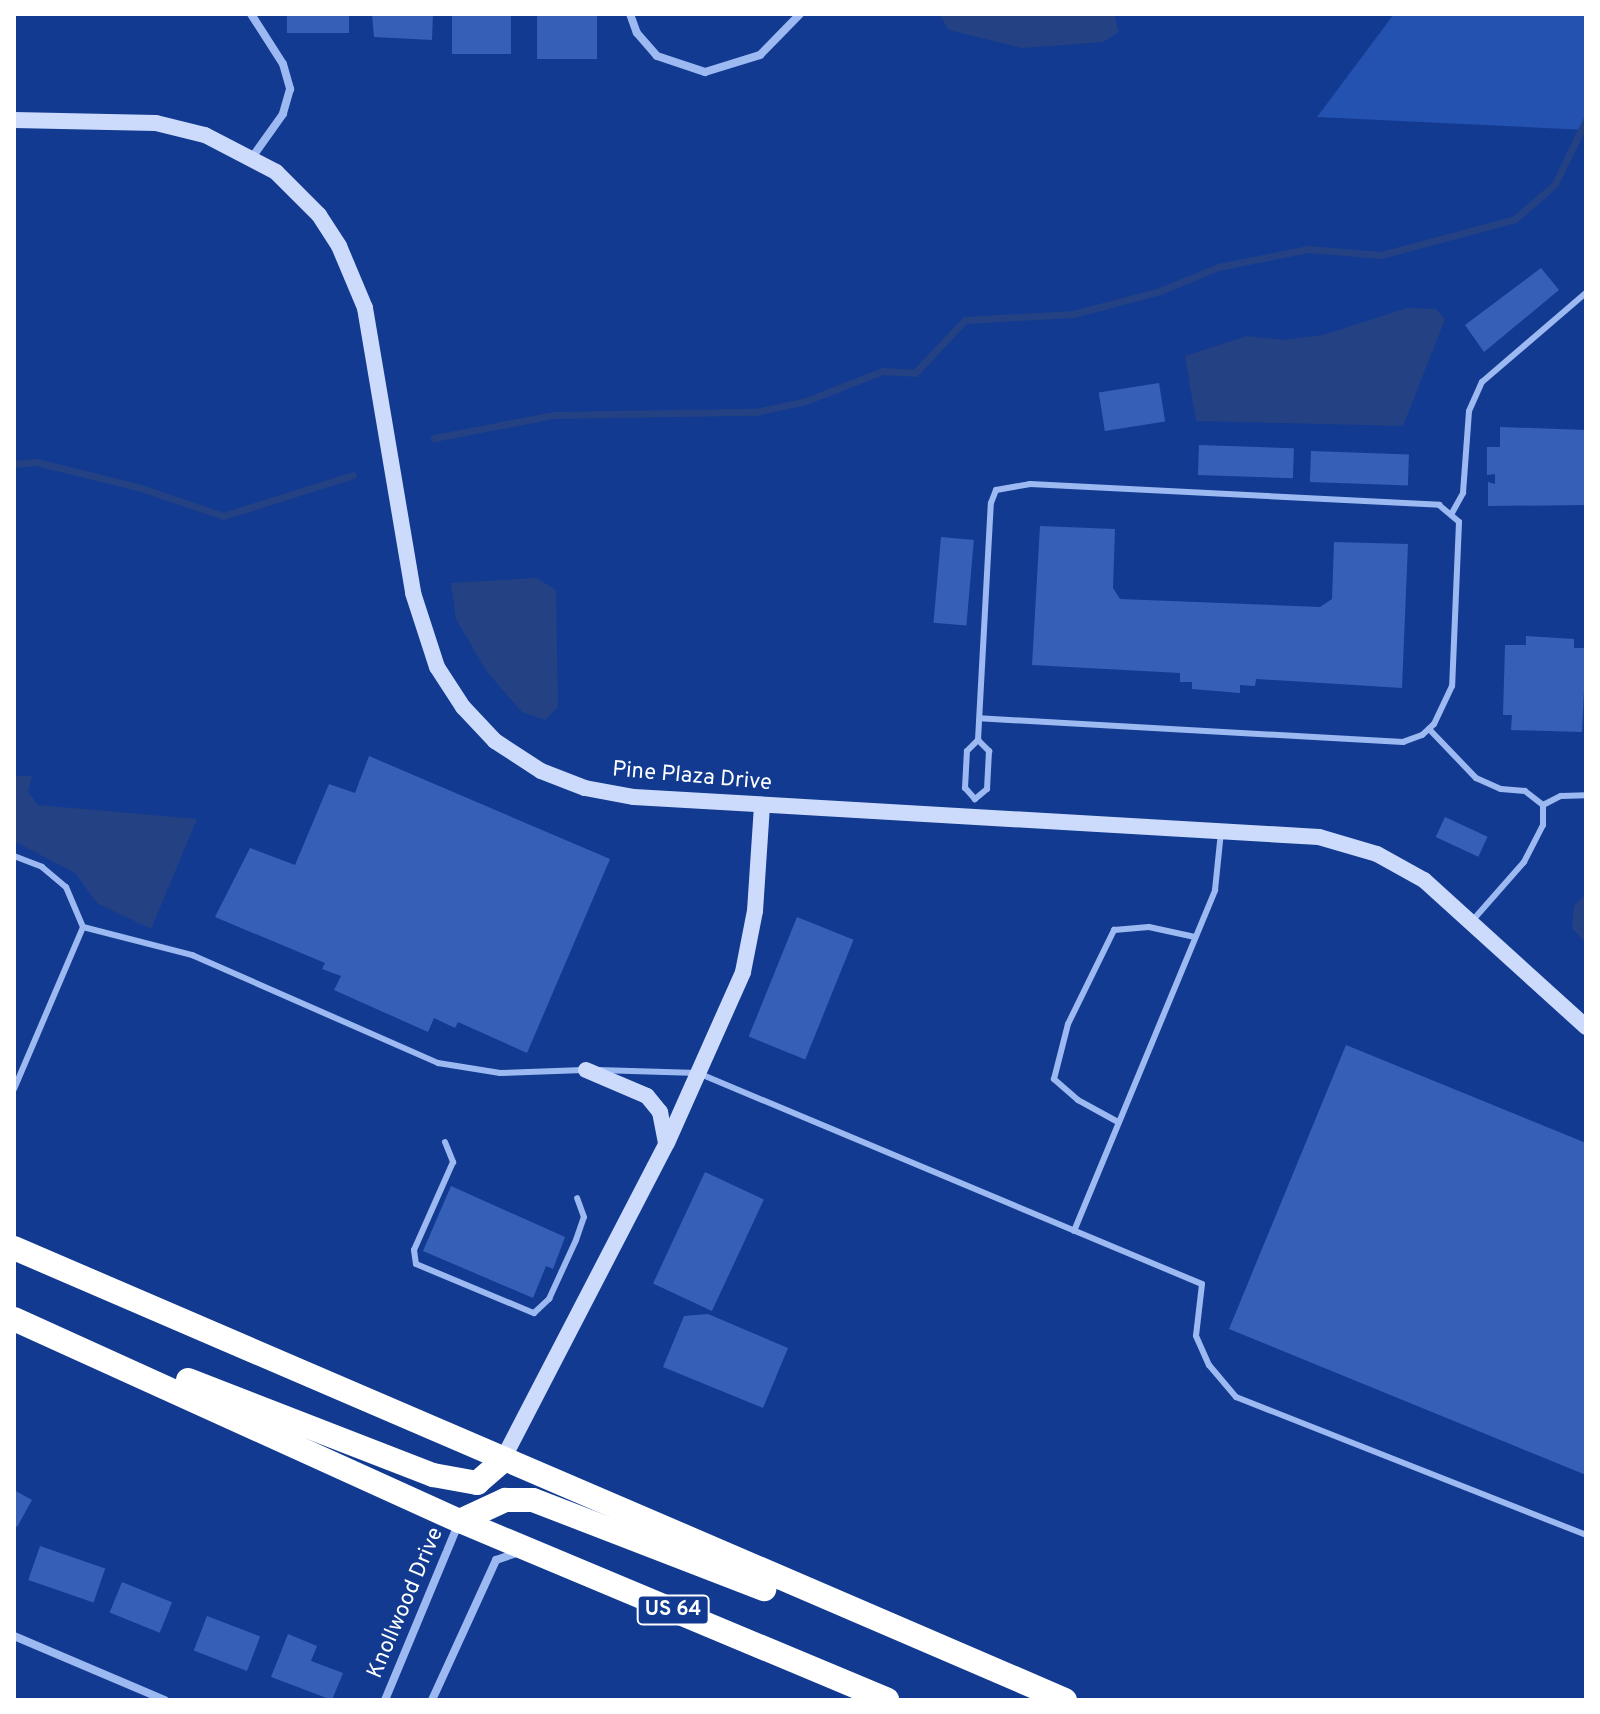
<!DOCTYPE html>
<style>
body{margin:0}
#map{position:relative;width:1600px;height:1714px;overflow:hidden;background:#123a90;font-family:Overpass,sans-serif}
div>[style]{position:absolute}
.green>*{inset:0;background:#2452b0}
.water>*{inset:0;background:#244283}
.stream>*{height:7px;margin:-3.5px;padding:0 3.5px;transform-origin:3.5px;border-radius:3.5px;background:#244283}
.building>*{inset:0;background:#3660b8;transform-origin:0 0}
.lane>*{height:6px;margin:-3px;padding:0 3px;transform-origin:3px;border-radius:3px;background:#9db9f2}
.street>*{height:8px;margin:-4px;padding:0 4px;transform-origin:4px;border-radius:4px;background:#9db9f2}
.secondary>*{height:16px;margin:-8px;padding:0 8px;transform-origin:8px;border-radius:8px;background:#ccdbfc}
.highway>*{height:24px;margin:-12px;padding:0 12px;transform-origin:12px;border-radius:12px;background:#fff}
span{translate:-50% -50%;white-space:nowrap;text-align:center;line-height:1.15;-webkit-text-stroke:6px #123a90;paint-order:stroke}
.shield-label span{padding:2px 6px;background:#123a90;border:2px solid;border-radius:6px;-webkit-text-stroke-width:0}
.shield-label{font-size:20px;color:#fff;font-weight:700}
.street-label{font-size:22px;color:#fff}
.frame{position:absolute;inset:0;border:16px solid #fff;pointer-events:none}
</style>
<div id="map">
<div class="green">
<div style="clip-path:polygon(1394px 14px,1586px 14px,1586px 130px,1317px 117px)"></div>
</div>
<div class="water">
<div style="clip-path:polygon(939px 14px,1114px 14px,1119px 32px,1103px 42px,1022px 48px,949px 30px)"></div>
<div style="clip-path:polygon(1407px 308px,1436px 309px,1445px 319px,1403px 426px,1196px 421px,1185px 356px,1247px 336px,1283px 340px,1323px 335px)"></div>
<div style="clip-path:polygon(536px 578px,556px 590px,558px 707px,545px 720px,522px 712px,487px 672px,456px 619px,451px 583px)"></div>
<div style="clip-path:polygon(14px 776px,32px 776px,28px 792px,38px 805px,197px 819px,151px 929px,97px 903px,75px 873px,14px 841px)"></div>
<div style="clip-path:polygon(1586px 894px,1586px 943px,1572px 928px,1574px 906px)"></div>
</div>
<div class="stream">
<div style="left:434px;top:438px;width:122px;rotate:-10.9deg"></div>
<div style="left:554px;top:415px;width:202px;rotate:-0.9deg"></div>
<div style="left:756px;top:412px;width:51px;rotate:-12.4deg"></div>
<div style="left:806px;top:401px;width:82px;rotate:-21.5deg"></div>
<div style="left:882px;top:371px;width:33px;rotate:3deg"></div>
<div style="left:915px;top:373px;width:73px;rotate:-46.7deg"></div>
<div style="left:965px;top:320px;width:108px;rotate:-3.2deg"></div>
<div style="left:1073px;top:314px;width:90px;rotate:-14.8deg"></div>
<div style="left:1160px;top:291px;width:63px;rotate:-22.5deg"></div>
<div style="left:1218px;top:267px;width:92px;rotate:-11.3deg"></div>
<div style="left:1308px;top:249px;width:73px;rotate:4.7deg"></div>
<div style="left:1381px;top:255px;width:139px;rotate:-15deg"></div>
<div style="left:1515px;top:219px;width:53px;rotate:-41.2deg"></div>
<div style="left:1555px;top:184px;width:71px;rotate:-64.2deg"></div>
<div style="left:14px;top:464px;width:22px;rotate:-5deg"></div>
<div style="left:36px;top:462px;width:105px;rotate:13.8deg"></div>
<div style="left:138px;top:487px;width:90px;rotate:18.8deg"></div>
<div style="left:223px;top:516px;width:136px;rotate:-17.5deg"></div>
</div>
<div class="building">
<div style="left:287px;top:14px;width:62px;height:19px"></div>
<div style="clip-path:polygon(372px 14px,433px 14px,432px 40px,374px 37px)"></div>
<div style="left:452px;top:14px;width:59px;height:40px"></div>
<div style="left:537px;top:14px;width:60px;height:45px"></div>
<div style="clip-path:polygon(1541px 268px,1559px 290px,1484px 352px,1465px 325px)"></div>
<div style="left:1159px;top:383px;width:39px;height:61px;rotate:81deg"></div>
<div style="clip-path:polygon(1500px 427px,1586px 430px,1586px 505px,1488px 506px,1488px 482px,1495px 484px,1495px 474px,1487px 475px,1487px 447px,1500px 447px)"></div>
<div style="left:1199px;top:445px;width:95px;height:30px;rotate:2deg"></div>
<div style="left:1311px;top:451px;width:98px;height:31px;rotate:2deg"></div>
<div style="clip-path:polygon(1040px 526px,1115px 529px,1113px 588px,1120px 599px,1320px 607px,1332px 599px,1334px 542px,1408px 544px,1402px 688px,1256px 679px,1255px 686px,1240px 685px,1240px 693px,1192px 689px,1192px 682px,1180px 682px,1180px 673px,1032px 665px)"></div>
<div style="left:941px;top:537px;width:33px;height:86px;rotate:5deg"></div>
<div style="clip-path:polygon(1526px 636px,1574px 639px,1574px 648px,1586px 648px,1582px 732px,1511px 730px,1512px 715px,1503px 715px,1505px 645px,1526px 645px)"></div>
<div style="clip-path:polygon(369px 756px,610px 859px,527px 1053px,458px 1022px,455px 1028px,434px 1018px,428px 1032px,334px 990px,341px 976px,322px 969px,325px 963px,215px 917px,250px 848px,295px 865px,329px 784px,355px 793px)"></div>
<div style="left:1445px;top:817px;width:47px;height:22px;rotate:25deg"></div>
<div style="left:797px;top:917px;width:61px;height:129px;rotate:22deg"></div>
<div style="clip-path:polygon(1346px 1045px,1586px 1143px,1586px 1475px,1229px 1329px)"></div>
<div style="left:705px;top:1172px;width:65px;height:123px;rotate:25deg"></div>
<div style="clip-path:polygon(451px 1186px,565px 1237px,553px 1269px,546px 1266px,533px 1298px,423px 1251px)"></div>
<div style="clip-path:polygon(708px 1314px,788px 1348px,763px 1408px,663px 1367px,684px 1316px)"></div>
<div style="clip-path:polygon(14px 1490px,32px 1500px,17px 1527px,14px 1525px)"></div>
<div style="left:40px;top:1546px;width:69px;height:36px;rotate:19deg"></div>
<div style="left:122px;top:1582px;width:54px;height:33px;rotate:22deg"></div>
<div style="left:207px;top:1616px;width:57px;height:37px;rotate:21deg"></div>
<div style="clip-path:polygon(288px 1634px,317px 1646px,311px 1661px,343px 1673px,332px 1700px,271px 1677px)"></div>
</div>
<div class="lane">
<div style="left:1452px;top:513px;width:23px;rotate:-61deg"></div>
<div style="left:1463px;top:493px;width:82px;rotate:-85.8deg"></div>
<div style="left:1469px;top:411px;width:32px;rotate:-66deg"></div>
<div style="left:1482px;top:382px;width:137px;rotate:-40.6deg"></div>
<div style="left:1429px;top:729px;width:68px;rotate:46.2deg"></div>
<div style="left:1476px;top:778px;width:27px;rotate:24deg"></div>
<div style="left:1501px;top:789px;width:24px;rotate:5deg"></div>
<div style="left:1525px;top:791px;width:23px;rotate:38deg"></div>
<div style="left:1543px;top:805px;width:20px;rotate:90deg"></div>
<div style="left:1543px;top:825px;width:42px;rotate:117.2deg"></div>
<div style="left:1524px;top:862px;width:77px;rotate:131.3deg"></div>
<div style="left:978px;top:740px;width:237px;rotate:-86.9deg"></div>
<div style="left:991px;top:503px;width:14px;rotate:-69deg"></div>
<div style="left:996px;top:490px;width:35px;rotate:-10deg"></div>
<div style="left:1030px;top:484px;width:410px;rotate:2.9deg"></div>
<div style="left:1439px;top:505px;width:26px;rotate:40deg"></div>
<div style="left:1459px;top:522px;width:164px;rotate:92.4deg"></div>
<div style="left:1452px;top:686px;width:42px;rotate:115.3deg"></div>
<div style="left:1434px;top:724px;width:16px;rotate:137deg"></div>
<div style="left:1422px;top:735px;width:20px;rotate:160deg"></div>
<div style="left:1403px;top:742px;width:424px;rotate:-176.8deg"></div>
<div style="left:978px;top:740px;width:16px;rotate:45deg"></div>
<div style="left:989px;top:751px;width:38px;rotate:93deg"></div>
<div style="left:987px;top:789px;width:16px;rotate:140deg"></div>
<div style="left:975px;top:799px;width:15px;rotate:-132deg"></div>
<div style="left:965px;top:788px;width:37px;rotate:-87deg"></div>
<div style="left:967px;top:751px;width:16px;rotate:-45deg"></div>
<div style="left:1543px;top:805px;width:20px;rotate:-27deg"></div>
<div style="left:1561px;top:796px;width:25px;rotate:-2deg"></div>
<div style="left:14px;top:856px;width:30px;rotate:21deg"></div>
<div style="left:42px;top:867px;width:31px;rotate:40deg"></div>
<div style="left:66px;top:887px;width:43px;rotate:67deg"></div>
<div style="left:598px;top:1070px;width:100px;rotate:1.7deg"></div>
<div style="left:698px;top:1073px;width:546px;rotate:22.72deg"></div>
<div style="left:1202px;top:1284px;width:52px;rotate:96.6deg"></div>
<div style="left:1196px;top:1336px;width:32px;rotate:66deg"></div>
<div style="left:1209px;top:1365px;width:42px;rotate:49.8deg"></div>
<div style="left:1236px;top:1397px;width:376px;rotate:21.5deg"></div>
<div style="left:14px;top:1089px;width:176px;rotate:-66.9deg"></div>
<div style="left:83px;top:927px;width:113px;rotate:14.4deg"></div>
<div style="left:192px;top:955px;width:269px;rotate:23.7deg"></div>
<div style="left:438px;top:1063px;width:63px;rotate:9.2deg"></div>
<div style="left:500px;top:1073px;width:83px;rotate:-2.1deg"></div>
<div style="left:1118px;top:1122px;width:46px;rotate:-151.2deg"></div>
<div style="left:1078px;top:1100px;width:32px;rotate:-139deg"></div>
<div style="left:1054px;top:1079px;width:57px;rotate:-75.7deg"></div>
<div style="left:1068px;top:1024px;width:105px;rotate:-63.9deg"></div>
<div style="left:1114px;top:930px;width:35px;rotate:-5deg"></div>
<div style="left:1149px;top:927px;width:47px;rotate:12.3deg"></div>
<div style="left:445px;top:1142px;width:22px;rotate:68deg"></div>
<div style="left:453px;top:1162px;width:96px;rotate:113.9deg"></div>
<div style="left:414px;top:1250px;width:14px;rotate:82deg"></div>
<div style="left:416px;top:1264px;width:128px;rotate:22.6deg"></div>
<div style="left:534px;top:1313px;width:21px;rotate:-43deg"></div>
<div style="left:549px;top:1299px;width:65px;rotate:-65.4deg"></div>
<div style="left:576px;top:1240px;width:24px;rotate:-71deg"></div>
<div style="left:584px;top:1217px;width:20px;rotate:-110deg"></div>
<div style="left:1074px;top:1231px;width:369px;rotate:-67.5deg"></div>
<div style="left:1215px;top:890px;width:58px;rotate:-84.1deg"></div>
</div>
<div class="street">
<div style="left:251px;top:14px;width:59px;rotate:57.4deg"></div>
<div style="left:283px;top:64px;width:26px;rotate:74deg"></div>
<div style="left:290px;top:89px;width:26px;rotate:106deg"></div>
<div style="left:283px;top:114px;width:52px;rotate:125.5deg"></div>
<div style="left:630px;top:14px;width:20px;rotate:70deg"></div>
<div style="left:637px;top:33px;width:30px;rotate:49deg"></div>
<div style="left:657px;top:56px;width:51px;rotate:18.4deg"></div>
<div style="left:705px;top:72px;width:58px;rotate:-17.2deg"></div>
<div style="left:760px;top:55px;width:57px;rotate:-45.7deg"></div>
<div style="left:14px;top:1636px;width:164px;rotate:23deg"></div>
<div style="left:385px;top:1700px;width:190px;rotate:-67.4deg"></div>
<div style="left:432px;top:1700px;width:154px;rotate:-65.4deg"></div>
<div style="left:496px;top:1560px;width:21px;rotate:-19deg"></div>
</div>
<div class="secondary">
<div style="left:14px;top:120px;width:142px;rotate:1.2deg"></div>
<div style="left:156px;top:123px;width:50px;rotate:13.8deg"></div>
<div style="left:205px;top:135px;width:80px;rotate:27.5deg"></div>
<div style="left:276px;top:172px;width:61px;rotate:45deg"></div>
<div style="left:319px;top:215px;width:37px;rotate:57deg"></div>
<div style="left:339px;top:246px;width:67px;rotate:67.2deg"></div>
<div style="left:365px;top:308px;width:289px;rotate:80.4deg"></div>
<div style="left:413px;top:593px;width:78px;rotate:72deg"></div>
<div style="left:437px;top:667px;width:48px;rotate:57deg"></div>
<div style="left:463px;top:707px;width:47px;rotate:46.7deg"></div>
<div style="left:495px;top:741px;width:55px;rotate:33.1deg"></div>
<div style="left:541px;top:771px;width:47px;rotate:21.1deg"></div>
<div style="left:585px;top:788px;width:50px;rotate:10.4deg"></div>
<div style="left:634px;top:797px;width:686px;rotate:3.34deg"></div>
<div style="left:1319px;top:837px;width:60px;rotate:16.3deg"></div>
<div style="left:1377px;top:854px;width:54px;rotate:29deg"></div>
<div style="left:1424px;top:880px;width:219px;rotate:42.2deg"></div>
<div style="left:586px;top:1070px;width:66px;rotate:23.1deg"></div>
<div style="left:647px;top:1096px;width:21px;rotate:51deg"></div>
<div style="left:660px;top:1112px;width:31px;rotate:79deg"></div>
<div style="left:502px;top:1461px;width:358px;rotate:-62.6deg"></div>
<div style="left:667px;top:1143px;width:187px;rotate:-66deg"></div>
<div style="left:743px;top:972px;width:62px;rotate:-78.9deg"></div>
<div style="left:755px;top:911px;width:105px;rotate:-86.2deg"></div>
</div>
<div class="highway">
<div style="left:14px;top:1248px;width:1144px;rotate:23.27deg"></div>
<div style="left:14px;top:1319px;width:490px;rotate:24.4deg"></div>
<div style="left:460px;top:1521px;width:463px;rotate:22.7deg"></div>
<div style="left:188px;top:1380px;width:263px;rotate:21.2deg"></div>
<div style="left:433px;top:1475px;width:45px;rotate:10.3deg"></div>
<div style="left:477px;top:1483px;width:33px;rotate:-41deg"></div>
<div style="left:460px;top:1521px;width:50px;rotate:-25deg"></div>
<div style="left:505px;top:1500px;width:28px"></div>
<div style="left:533px;top:1500px;width:248px;rotate:21.1deg"></div>
</div>
<div class="shield-label">
<span style="left:673px;top:1610px">US 64</span>
</div>
<div class="street-label">
<span style="left:692px;top:777px;rotate:5deg">Pine Plaza Drive</span>
<span style="left:406px;top:1603px;rotate:-67deg">Knollwood Drive</span>
</div>
<div class="frame"></div>
</div>
